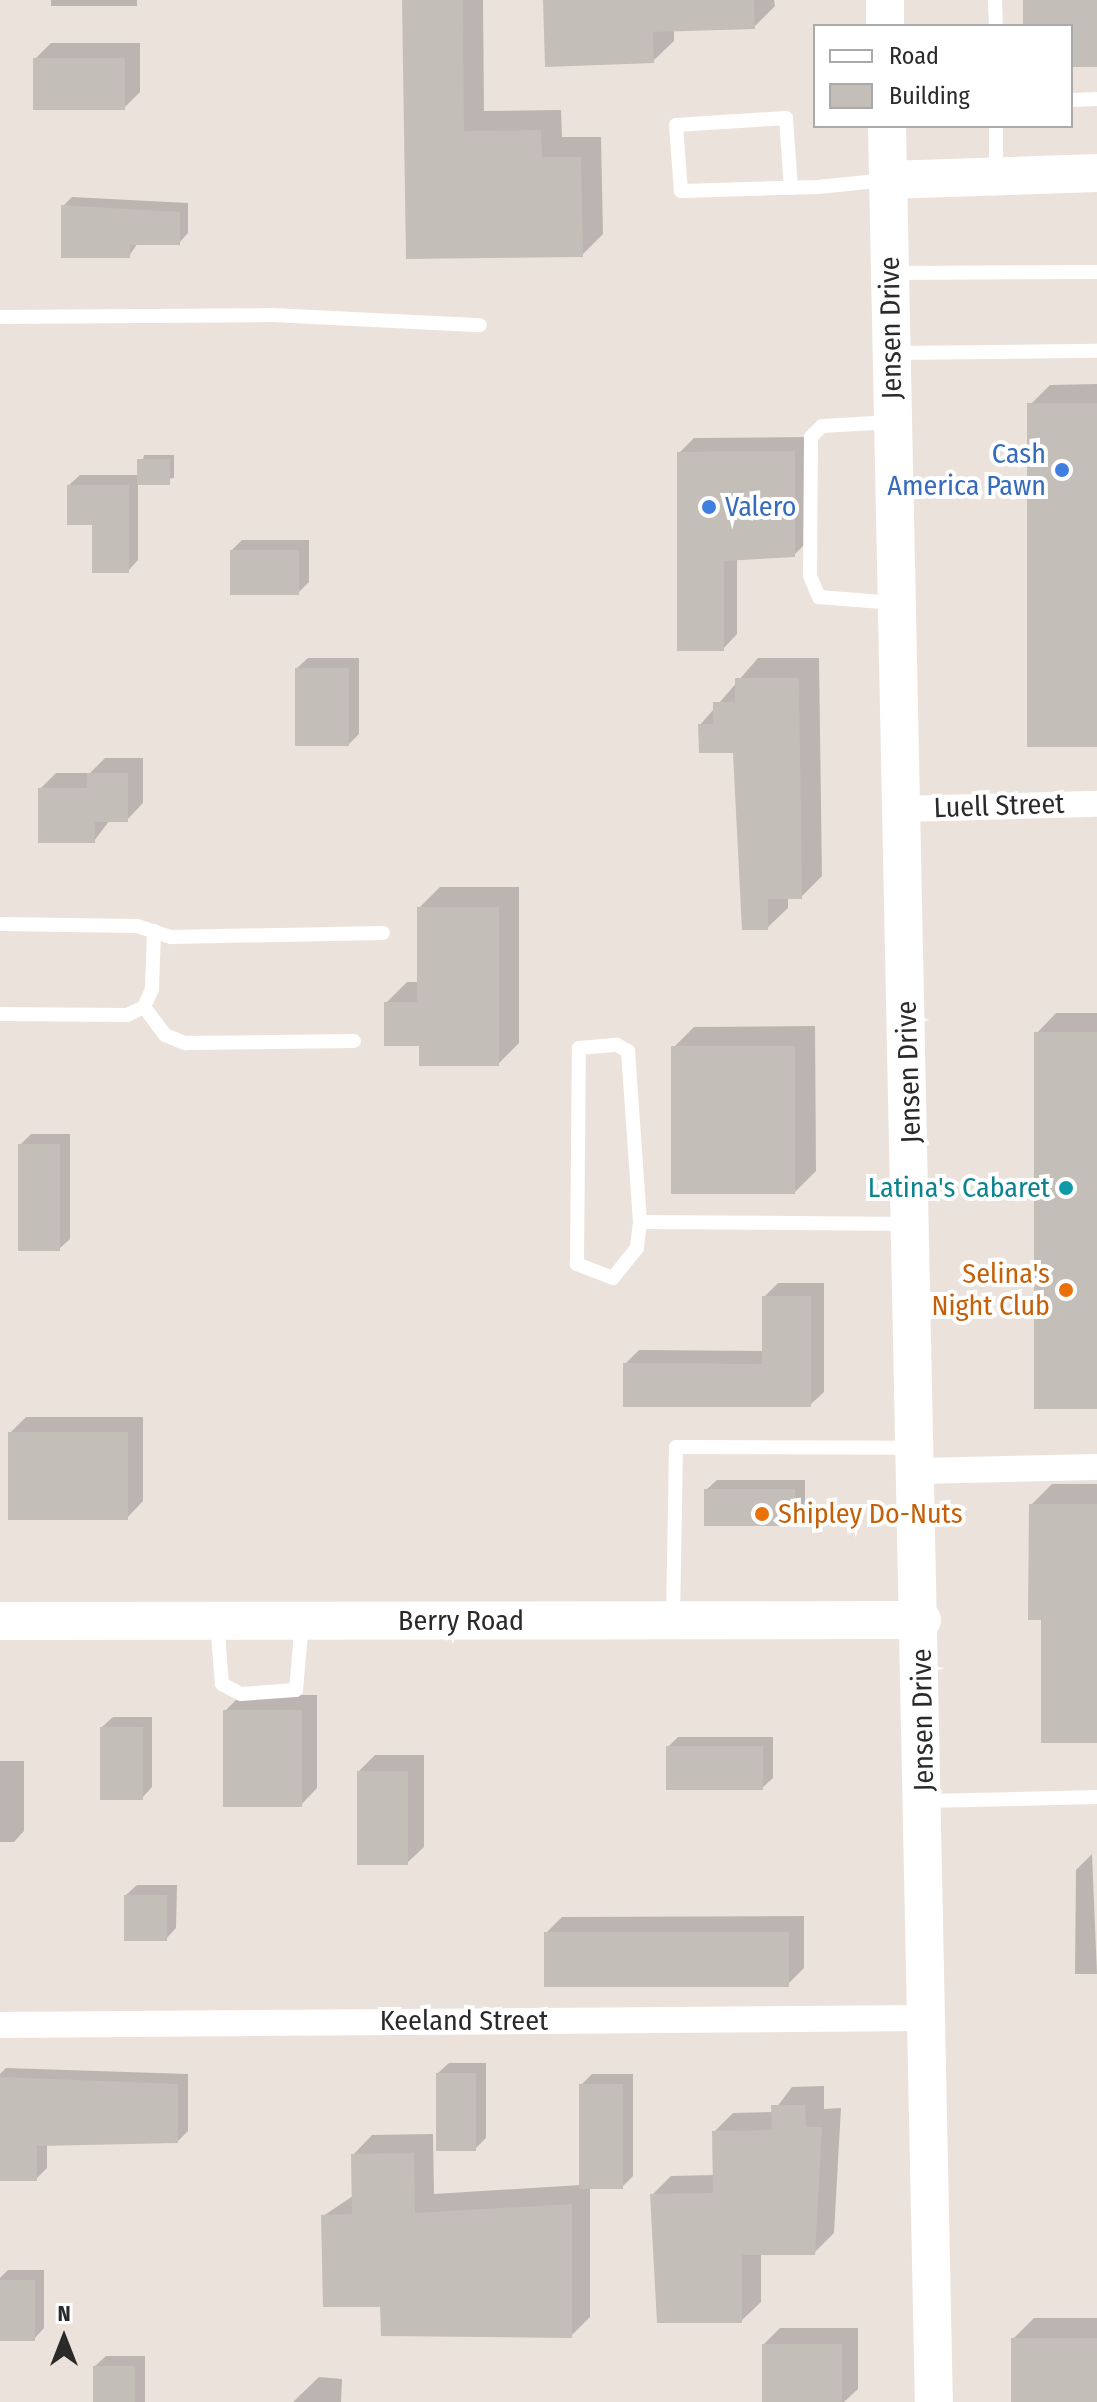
<!DOCTYPE html>
<style>
body{margin:0}
#map{position:relative;width:1097px;height:2402px;overflow:hidden;background:#ebe2dc;font-family:"Fira Sans Condensed",sans-serif}
div>[style]{position:absolute}
.shadow>*{inset:0;background:#0003;transform-origin:0 0}
.building>*{inset:0;background:#c3beb8;transform-origin:0 0}
.lane>*{height:14px;margin:-7px;padding:0 7px;transform-origin:7px;border-radius:7px;background:#fff}
.street>*{height:26px;margin:-13px;padding:0 13px;transform-origin:13px;border-radius:13px;background:#fff}
.secondary>*{height:38px;margin:-19px;padding:0 19px;transform-origin:19px;border-radius:19px;background:#fff}
.dots>*{width:22px;height:22px;translate:-50% -50%;box-sizing:border-box;border:4px solid #fff;border-radius:50%}
span{translate:-50% -50%;white-space:nowrap;text-align:center;line-height:1.15;-webkit-text-stroke:8px #fff;paint-order:stroke}
.street-label{font-size:28px;color:#2a2a2a}
.shop-label{font-size:28px;color:#366cbe}
.right{translate:-100% -50%;text-align:right}
.left{translate:0 -50%;text-align:left}
.culture-label{font-size:28px;color:#0d838f}
.food-label{font-size:28px;color:#c56008}
.legend{position:absolute;left:813px;top:24px;width:260px;height:104px;box-sizing:border-box;background:#fff;border:2px solid #aaa;margin:0;padding:10px 14px;list-style:none;font-size:24px;color:#2a2a2a}
.legend li{display:flex;align-items:center;gap:16px;height:40px}
.legend b{width:40px;border:2px solid #aaa}
.north{position:absolute;left:24px;top:2298px;width:80px;height:80px;-webkit-text-stroke:6px #fff;paint-order:stroke;rotate:0deg;font-size:22px;font-weight:700;line-height:32px;text-align:center;color:#2a2a2a}
.north::after{content:'';display:block;margin:auto;width:28px;height:36px;background:#2a2a2a;clip-path:polygon(50% 0,100% 100%,50% 72%,0 100%)}
</style>
<div id="map">
<div class="shadow">
<div style="left:51px;top:0;width:86px;height:6px"></div>
<div style="clip-path:polygon(404px 0,483px 0,484px 111px,561px 110px,562px 137px,601px 137px,603px 234px,582px 255px,408px 257px)"></div>
<div style="clip-path:polygon(545px 0,774px 0,775px 6px,754px 27px,674px 30px,674px 41px,653px 61px)"></div>
<div style="clip-path:polygon(51px 43px,140px 43px,140px 92px,124px 108px,35px 59px)"></div>
<div style="clip-path:polygon(72px 197px,188px 203px,188px 233px,179px 243px,138px 243px,129px 256px,63px 206px)"></div>
<div style="clip-path:polygon(1097px 384px,1097px 745px,1029px 406px,1050px 385px)"></div>
<div style="clip-path:polygon(809px 437px,809px 540px,794px 555px,737px 558px,737px 634px,723px 649px,679px 453px,694px 438px)"></div>
<div style="clip-path:polygon(144px 455px,174px 455px,174px 478px,138px 483px,138px 560px,128px 571px,69px 485px,80px 475px,139px 475px)"></div>
<div style="clip-path:polygon(242px 540px,309px 540px,309px 582px,298px 593px,232px 550px)"></div>
<div style="clip-path:polygon(308px 658px,359px 658px,359px 734px,349px 744px,297px 668px)"></div>
<div style="clip-path:polygon(758px 658px,819px 658px,822px 876px,801px 897px,788px 897px,788px 908px,767px 928px,735px 751px,700px 725px)"></div>
<div style="clip-path:polygon(105px 758px,143px 758px,143px 803px,127px 820px,110px 820px,94px 841px,40px 789px,56px 773px,90px 773px)"></div>
<div style="clip-path:polygon(440px 887px,519px 887px,519px 1043px,498px 1064px,421px 1044px,386px 1003px,407px 982px,419px 982px,419px 908px)"></div>
<div style="clip-path:polygon(1056px 1013px,1097px 1013px,1097px 1407px,1036px 1034px)"></div>
<div style="clip-path:polygon(815px 1026px,816px 1171px,795px 1192px,673px 1048px,694px 1027px)"></div>
<div style="clip-path:polygon(31px 1134px,70px 1134px,70px 1239px,59px 1249px,20px 1145px)"></div>
<div style="clip-path:polygon(778px 1283px,824px 1283px,824px 1392px,810px 1405px,625px 1364px,639px 1350px,764px 1351px,764px 1297px)"></div>
<div style="clip-path:polygon(26px 1417px,143px 1417px,143px 1501px,127px 1518px,10px 1433px)"></div>
<div style="clip-path:polygon(717px 1480px,805px 1480px,805px 1513px,794px 1524px,706px 1490px)"></div>
<div style="clip-path:polygon(1052px 1484px,1097px 1484px,1097px 1741px,1043px 1618px,1031px 1505px)"></div>
<div style="clip-path:polygon(241px 1695px,317px 1695px,317px 1788px,301px 1805px,225px 1711px)"></div>
<div style="clip-path:polygon(113px 1717px,152px 1717px,152px 1787px,142px 1798px,102px 1727px)"></div>
<div style="clip-path:polygon(678px 1737px,773px 1737px,773px 1778px,762px 1788px,668px 1747px)"></div>
<div style="clip-path:polygon(375px 1755px,424px 1755px,424px 1847px,407px 1863px,359px 1771px)"></div>
<div style="clip-path:polygon(0 1761px,24px 1761px,24px 1831px,14px 1842px,0 1842px)"></div>
<div style="clip-path:polygon(1092px 1854px,1097px 1974px,1075px 1974px,1076px 1870px)"></div>
<div style="clip-path:polygon(137px 1885px,177px 1885px,176px 1928px,166px 1939px,126px 1895px)"></div>
<div style="clip-path:polygon(804px 1916px,804px 1968px,788px 1984px,546px 1933px,562px 1917px)"></div>
<div style="clip-path:polygon(449px 2063px,486px 2063px,486px 2138px,475px 2149px,438px 2073px)"></div>
<div style="clip-path:polygon(6px 2068px,188px 2074px,188px 2131px,177px 2142px,47px 2144px,47px 2168px,36px 2179px,0 2177px,0 2074px)"></div>
<div style="clip-path:polygon(592px 2074px,633px 2074px,633px 2176px,622px 2187px,590px 2187px,590px 2317px,571px 2336px,382px 2305px,323px 2216px,353px 2196px,353px 2155px,372px 2135px,433px 2134px,434px 2194px,581px 2185px,581px 2085px)"></div>
<div style="clip-path:polygon(824px 2086px,824px 2109px,841px 2108px,834px 2233px,814px 2253px,761px 2253px,761px 2302px,741px 2321px,652px 2195px,671px 2176px,715px 2175px,714px 2132px,733px 2113px,773px 2112px,792px 2087px)"></div>
<div style="clip-path:polygon(8px 2270px,44px 2270px,44px 2328px,34px 2339px,0 2339px,0 2278px)"></div>
<div style="clip-path:polygon(1034px 2318px,1097px 2318px,1097px 2402px,1013px 2402px,1013px 2339px)"></div>
<div style="clip-path:polygon(780px 2328px,858px 2328px,858px 2389px,844px 2402px,764px 2402px,764px 2344px)"></div>
<div style="clip-path:polygon(106px 2356px,145px 2356px,145px 2402px,95px 2402px,95px 2366px)"></div>
<div style="clip-path:polygon(319px 2377px,342px 2379px,341px 2402px,293px 2402px)"></div>
</div>
<div class="building">
<div style="clip-path:polygon(402px 0,463px 0,464px 131px,541px 130px,542px 157px,581px 157px,583px 257px,406px 259px)"></div>
<div style="clip-path:polygon(543px 0,754px 0,755px 29px,653px 32px,654px 63px,545px 67px)"></div>
<div style="clip-path:polygon(1023px 0,1097px 0,1097px 67px,1071px 67px,1071px 26px,1023px 26px)"></div>
<div style="left:33px;top:58px;width:92px;height:52px"></div>
<div style="clip-path:polygon(61px 205px,180px 212px,180px 245px,130px 245px,130px 258px,61px 258px)"></div>
<div style="left:1097px;top:403px;width:344px;height:70px;rotate:90deg"></div>
<div style="clip-path:polygon(761px 451px,795px 451px,795px 557px,724px 561px,724px 651px,677px 651px,677px 452px)"></div>
<div style="left:137px;top:459px;width:33px;height:26px"></div>
<div style="clip-path:polygon(67px 485px,129px 485px,129px 573px,92px 573px,92px 525px,67px 525px)"></div>
<div style="left:230px;top:550px;width:69px;height:45px"></div>
<div style="left:295px;top:668px;width:54px;height:78px"></div>
<div style="clip-path:polygon(735px 678px,799px 678px,802px 899px,768px 899px,768px 930px,742px 930px,733px 753px,699px 753px,698px 724px,713px 724px,713px 702px,735px 702px)"></div>
<div style="clip-path:polygon(87px 773px,128px 773px,128px 822px,95px 822px,95px 843px,38px 843px,38px 788px,87px 788px)"></div>
<div style="clip-path:polygon(417px 907px,499px 907px,499px 1066px,419px 1066px,419px 1046px,384px 1046px,384px 1002px,417px 1002px)"></div>
<div style="left:1097px;top:1032px;width:377px;height:63px;rotate:90deg"></div>
<div style="left:795px;top:1046px;width:148px;height:124px;rotate:90deg"></div>
<div style="left:18px;top:1144px;width:42px;height:107px"></div>
<div style="clip-path:polygon(762px 1296px,811px 1296px,811px 1407px,623px 1407px,623px 1363px,762px 1364px)"></div>
<div style="left:8px;top:1432px;width:120px;height:88px"></div>
<div style="left:704px;top:1489px;width:91px;height:37px"></div>
<div style="clip-path:polygon(1029px 1504px,1097px 1504px,1097px 1743px,1041px 1743px,1041px 1620px,1028px 1620px)"></div>
<div style="left:223px;top:1710px;width:79px;height:97px"></div>
<div style="left:100px;top:1727px;width:43px;height:73px"></div>
<div style="left:666px;top:1746px;width:97px;height:44px"></div>
<div style="left:357px;top:1771px;width:51px;height:94px"></div>
<div style="left:124px;top:1895px;width:43px;height:46px"></div>
<div style="left:544px;top:1932px;width:245px;height:55px"></div>
<div style="left:436px;top:2073px;width:40px;height:78px"></div>
<div style="clip-path:polygon(0 2077px,178px 2084px,178px 2143px,37px 2146px,37px 2181px,0 2181px)"></div>
<div style="left:579px;top:2084px;width:44px;height:105px"></div>
<div style="clip-path:polygon(771px 2105px,805px 2105px,806px 2127px,822px 2127px,815px 2255px,742px 2255px,742px 2323px,657px 2323px,650px 2194px,713px 2193px,712px 2131px,772px 2130px)"></div>
<div style="clip-path:polygon(414px 2153px,415px 2213px,572px 2204px,572px 2338px,381px 2336px,380px 2307px,323px 2307px,321px 2215px,352px 2214px,351px 2154px)"></div>
<div style="left:0;top:2280px;width:35px;height:61px"></div>
<div style="left:1011px;top:2338px;width:86px;height:64px"></div>
<div style="left:762px;top:2344px;width:80px;height:58px"></div>
<div style="left:93px;top:2366px;width:42px;height:36px"></div>
</div>
<div class="lane">
<div style="left:995px;top:0;width:26px;rotate:88deg"></div>
<div style="left:1071px;top:100px;width:26px;rotate:-2deg"></div>
<div style="left:996px;top:126px;width:48px;rotate:90deg"></div>
<div style="left:791px;top:188px;width:70px;rotate:-94.1deg"></div>
<div style="left:786px;top:118px;width:110px;rotate:176.4deg"></div>
<div style="left:676px;top:125px;width:66px;rotate:85.7deg"></div>
<div style="left:681px;top:191px;width:137px;rotate:-1.7deg"></div>
<div style="left:818px;top:187px;width:69px;rotate:-5.8deg"></div>
<div style="left:893px;top:273px;width:204px;rotate:-0.3deg"></div>
<div style="left:0;top:317px;width:272px;rotate:-0.4deg"></div>
<div style="left:272px;top:315px;width:208px;rotate:2.8deg"></div>
<div style="left:891px;top:353px;width:206px;rotate:-0.6deg"></div>
<div style="left:892px;top:422px;width:70px;rotate:176.7deg"></div>
<div style="left:822px;top:426px;width:16px;rotate:135deg"></div>
<div style="left:811px;top:437px;width:139px;rotate:90.4deg"></div>
<div style="left:810px;top:576px;width:23px;rotate:67deg"></div>
<div style="left:819px;top:597px;width:75px;rotate:4.6deg"></div>
<div style="left:0;top:924px;width:137px;rotate:0.8deg"></div>
<div style="left:137px;top:926px;width:36px;rotate:18deg"></div>
<div style="left:171px;top:937px;width:212px;rotate:-1.1deg"></div>
<div style="left:144px;top:1007px;width:35px;rotate:53deg"></div>
<div style="left:165px;top:1035px;width:22px;rotate:22deg"></div>
<div style="left:185px;top:1043px;width:169px;rotate:-0.7deg"></div>
<div style="left:0;top:1014px;width:127px;rotate:0.5deg"></div>
<div style="left:127px;top:1015px;width:19px;rotate:-25deg"></div>
<div style="left:144px;top:1007px;width:20px;rotate:-66deg"></div>
<div style="left:152px;top:989px;width:58px;rotate:-88deg"></div>
<div style="left:640px;top:1222px;width:26px;rotate:97deg"></div>
<div style="left:637px;top:1248px;width:38px;rotate:129deg"></div>
<div style="left:613px;top:1278px;width:39px;rotate:-159deg"></div>
<div style="left:577px;top:1264px;width:216px;rotate:-89.5deg"></div>
<div style="left:579px;top:1048px;width:38px;rotate:-5deg"></div>
<div style="left:617px;top:1045px;width:13px;rotate:29deg"></div>
<div style="left:628px;top:1051px;width:171px;rotate:86deg"></div>
<div style="left:640px;top:1222px;width:269px;rotate:0.4deg"></div>
<div style="left:673px;top:1620px;width:173px;rotate:-89deg"></div>
<div style="left:676px;top:1447px;width:238px;rotate:0.2deg"></div>
<div style="left:217px;top:1621px;width:63px;rotate:85.5deg"></div>
<div style="left:222px;top:1684px;width:21px;rotate:28deg"></div>
<div style="left:241px;top:1694px;width:55px;rotate:-4.2deg"></div>
<div style="left:296px;top:1690px;width:69px;rotate:-85deg"></div>
<div style="left:925px;top:1801px;width:172px;rotate:-1.3deg"></div>
</div>
<div class="street">
<div style="left:901px;top:809px;width:196px;rotate:-1.5deg"></div>
<div style="left:920px;top:1471px;width:177px;rotate:-1.3deg"></div>
<div style="left:0;top:2025px;width:928px;rotate:-0.43deg"></div>
</div>
<div class="secondary">
<div style="left:885px;top:0;width:26px;rotate:90deg"></div>
<div style="left:887px;top:126px;width:2276px;rotate:88.82deg"></div>
<div style="left:887px;top:180px;width:210px;rotate:-1.9deg"></div>
<div style="left:0;top:1621px;width:922px;rotate:-0.06deg"></div>
</div>
<div class="dots">
<div style="left:1062px;top:470px;background:#3f7fe0"></div>
<div style="left:709px;top:507px;background:#3f7fe0"></div>
<div style="left:1066px;top:1188px;background:#0f9aa8"></div>
<div style="left:1066px;top:1290px;background:#e8710a"></div>
<div style="left:762px;top:1514px;background:#e8710a"></div>
</div>
<div class="street-label">
<span style="left:891px;top:328px;rotate:-91deg">Jensen Drive</span>
<span style="left:999px;top:806px;rotate:-2deg">Luell Street</span>
<span style="left:909px;top:1072px;rotate:-92deg">Jensen Drive</span>
<span style="left:461px;top:1621px">Berry Road</span>
<span style="left:923px;top:1720px;rotate:-91deg">Jensen Drive</span>
<span style="left:464px;top:2021px">Keeland Street</span>
</div>
<div class="shop-label">
<span class="right" style="left:1046px;top:470px">Cash<br>America Pawn</span>
<span class="left" style="left:725px;top:507px">Valero</span>
</div>
<div class="culture-label">
<span class="right" style="left:1050px;top:1188px">Latina's Cabaret</span>
</div>
<div class="food-label">
<span class="right" style="left:1050px;top:1290px">Selina's<br>Night Club</span>
<span class="left" style="left:778px;top:1514px">Shipley Do-Nuts</span>
</div>
<ul class="legend">
<li><b style="height:10px;background:#fff"></b>Road</li>
<li><b style="height:22px;background:#c3beb8"></b>Building</li>
</ul>
<div class="north">N</div>
</div>
